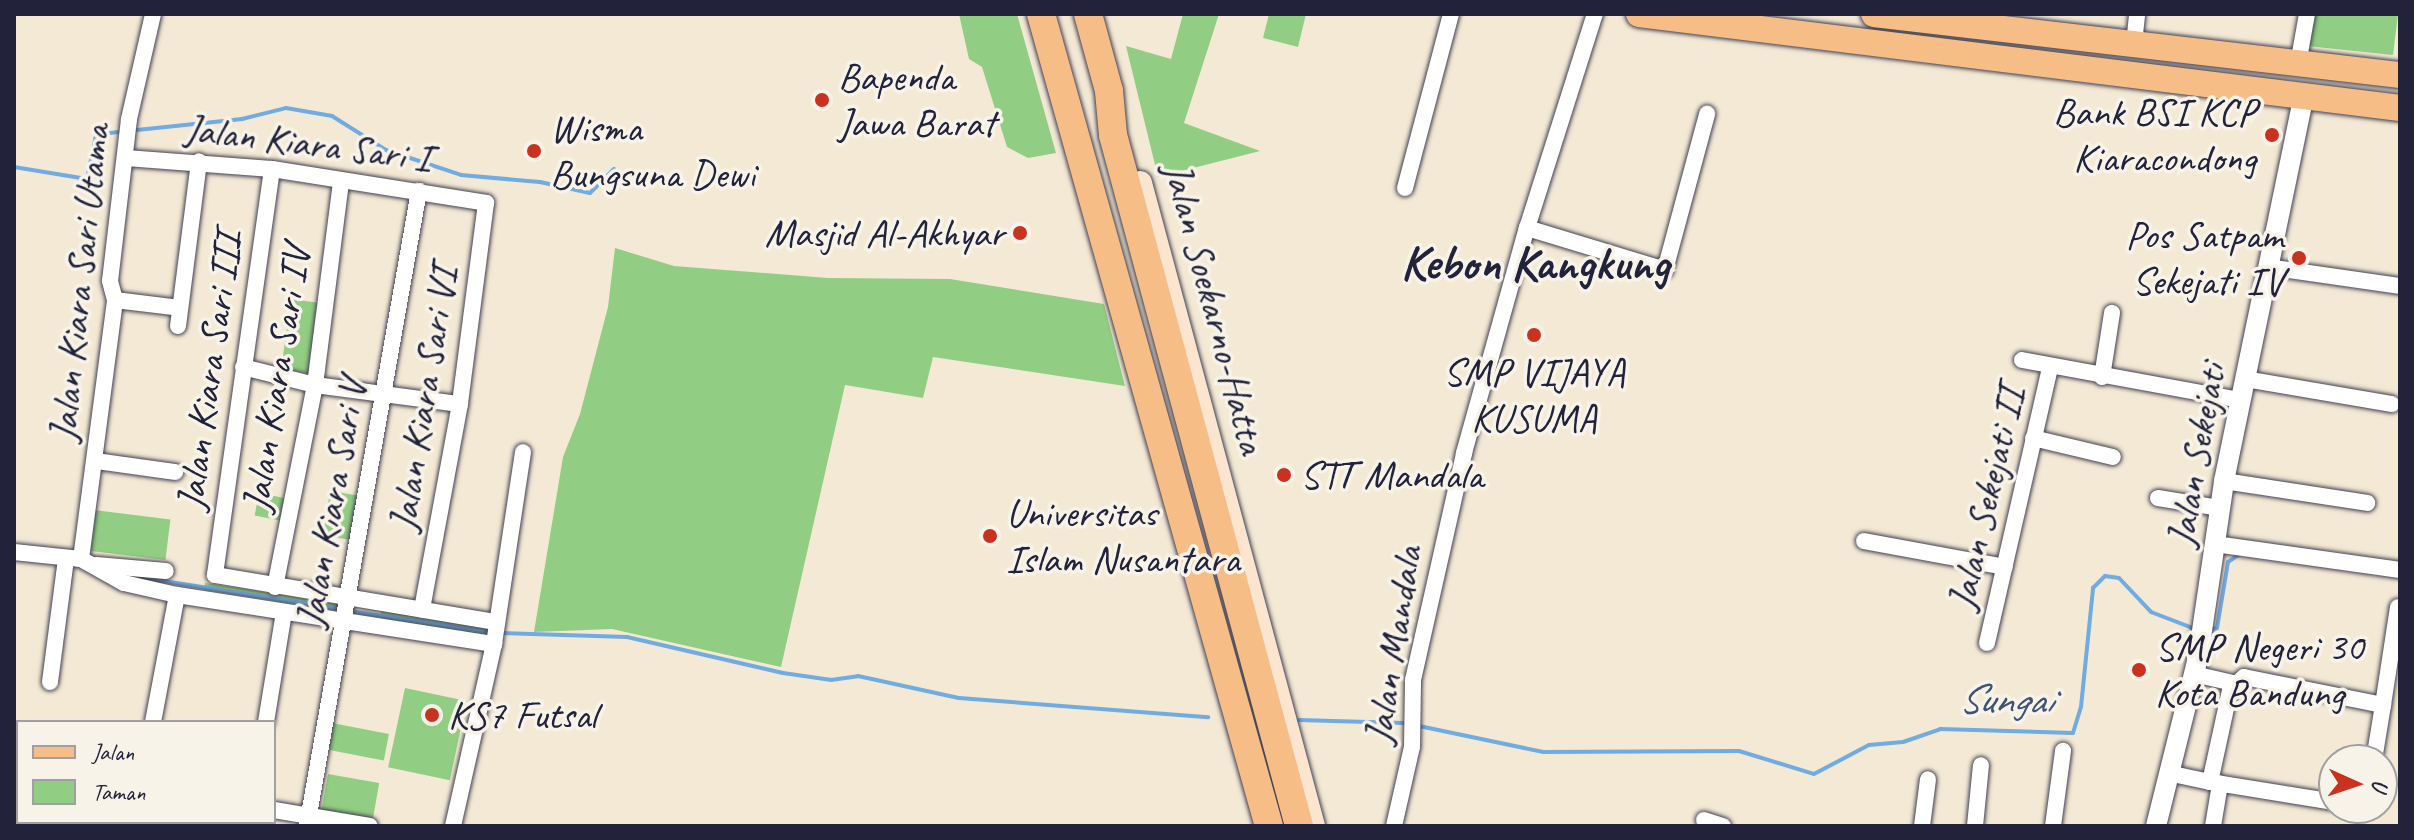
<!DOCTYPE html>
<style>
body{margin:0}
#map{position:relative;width:2414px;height:840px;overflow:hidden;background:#f4e9d5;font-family:Caveat,sans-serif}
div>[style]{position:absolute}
.green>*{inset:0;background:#91ce83;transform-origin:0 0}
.stream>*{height:4px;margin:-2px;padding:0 2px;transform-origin:2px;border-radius:2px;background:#70abe1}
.roads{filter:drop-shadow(0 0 2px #424052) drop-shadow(0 0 2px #424052)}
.minor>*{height:16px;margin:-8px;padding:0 8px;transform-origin:8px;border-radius:8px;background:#fff}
.tertiary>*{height:20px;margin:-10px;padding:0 10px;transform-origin:10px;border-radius:10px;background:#fff}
.secondary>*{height:24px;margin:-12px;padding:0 12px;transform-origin:12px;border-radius:12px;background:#fbe5cf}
.primary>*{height:26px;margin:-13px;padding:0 13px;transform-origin:13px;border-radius:13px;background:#f6be86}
.trunk>*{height:28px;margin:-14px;padding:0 14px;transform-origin:14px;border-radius:14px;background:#f6be86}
.dots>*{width:22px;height:22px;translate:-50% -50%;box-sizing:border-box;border:4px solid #f7f3e8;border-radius:50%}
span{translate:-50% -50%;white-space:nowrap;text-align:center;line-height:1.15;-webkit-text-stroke:7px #f7f3e8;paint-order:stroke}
.poi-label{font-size:40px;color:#22223b}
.left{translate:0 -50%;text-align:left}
.right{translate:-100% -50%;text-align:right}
.street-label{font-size:40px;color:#22223b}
.water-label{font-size:42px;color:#3d5275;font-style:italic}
.district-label{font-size:48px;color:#22223b;font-weight:700}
.frame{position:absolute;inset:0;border:16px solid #22223b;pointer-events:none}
.legend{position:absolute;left:16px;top:720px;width:260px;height:104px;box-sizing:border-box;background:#f7f3e8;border:2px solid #a29fa3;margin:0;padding:10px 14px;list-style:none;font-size:24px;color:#22223b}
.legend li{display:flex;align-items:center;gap:16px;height:40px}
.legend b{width:40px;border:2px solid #a29fa3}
.north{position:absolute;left:2318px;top:744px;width:80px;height:80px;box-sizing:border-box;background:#f7f3e8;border:2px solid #a29fa3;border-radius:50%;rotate:93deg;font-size:22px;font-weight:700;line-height:32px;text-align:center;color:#22223b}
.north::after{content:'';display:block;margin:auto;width:28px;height:36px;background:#c8321e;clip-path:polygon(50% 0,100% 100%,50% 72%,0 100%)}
</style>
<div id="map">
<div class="green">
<div style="clip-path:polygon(959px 14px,1017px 14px,1056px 153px,1028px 158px,1007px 147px,982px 67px,969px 59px)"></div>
<div style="clip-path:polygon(1183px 14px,1219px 14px,1184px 123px,1260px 151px,1158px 177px,1126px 46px,1171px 59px)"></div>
<div style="clip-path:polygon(1269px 14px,1306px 14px,1298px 47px,1263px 38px)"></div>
<div style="clip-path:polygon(2310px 14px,2398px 14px,2393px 55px,2307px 46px)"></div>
<div style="clip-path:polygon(615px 248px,674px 266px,828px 278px,950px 279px,1104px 304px,1125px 386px,933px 357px,923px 398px,845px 385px,781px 667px,612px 629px,534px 632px,563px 457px,580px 414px,608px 307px)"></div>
<div style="left:291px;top:299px;width:29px;height:71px;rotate:8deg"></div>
<div style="left:330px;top:491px;width:32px;height:45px;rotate:9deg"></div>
<div style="left:259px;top:493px;width:26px;height:23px;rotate:11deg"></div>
<div style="left:94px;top:510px;width:77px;height:41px;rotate:7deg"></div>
<div style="left:205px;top:583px;width:139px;height:7px;rotate:9deg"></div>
<div style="clip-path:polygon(382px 606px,490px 621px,485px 643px,380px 625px)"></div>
<div style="left:405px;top:688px;width:63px;height:81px;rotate:12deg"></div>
<div style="left:332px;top:723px;width:58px;height:27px;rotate:11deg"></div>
<div style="left:328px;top:774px;width:52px;height:36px;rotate:10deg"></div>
</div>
<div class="stream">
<div style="left:137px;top:130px;width:106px;rotate:-6deg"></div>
<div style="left:242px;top:119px;width:45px;rotate:-14deg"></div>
<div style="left:286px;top:108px;width:47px;rotate:9.9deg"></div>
<div style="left:332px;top:116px;width:64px;rotate:32.2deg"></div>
<div style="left:386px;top:150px;width:79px;rotate:18.4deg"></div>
<div style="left:461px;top:175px;width:79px;rotate:5.1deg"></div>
<div style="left:540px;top:182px;width:51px;rotate:12.4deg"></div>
<div style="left:590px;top:193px;width:34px;rotate:-45deg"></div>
<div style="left:14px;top:167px;width:74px;rotate:9.3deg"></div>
<div style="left:87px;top:179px;width:45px;rotate:-78.4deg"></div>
<div style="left:96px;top:135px;width:22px;rotate:-8deg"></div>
<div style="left:132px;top:576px;width:211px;rotate:9deg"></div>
<div style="left:349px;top:611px;width:144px;rotate:8.4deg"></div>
<div style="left:2208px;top:630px;width:9px;rotate:-13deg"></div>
<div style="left:2217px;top:628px;width:67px;rotate:-80.5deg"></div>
<div style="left:2228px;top:562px;width:14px;rotate:-34deg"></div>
<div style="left:499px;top:633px;width:128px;rotate:1.8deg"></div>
<div style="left:627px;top:637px;width:160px;rotate:13deg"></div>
<div style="left:783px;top:673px;width:49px;rotate:8.3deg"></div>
<div style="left:831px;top:680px;width:27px;rotate:-8deg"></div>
<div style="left:858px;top:676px;width:103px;rotate:12.3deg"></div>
<div style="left:959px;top:698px;width:250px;rotate:4.4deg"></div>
<div style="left:1299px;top:720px;width:104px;rotate:1.7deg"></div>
<div style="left:1419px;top:726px;width:127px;rotate:11.8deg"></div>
<div style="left:1543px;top:752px;width:196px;rotate:-0.3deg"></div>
<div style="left:1739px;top:751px;width:78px;rotate:17deg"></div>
<div style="left:1814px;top:774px;width:62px;rotate:-27.8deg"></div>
<div style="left:1869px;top:745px;width:34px;rotate:-5deg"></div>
<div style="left:1903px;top:742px;width:39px;rotate:-19deg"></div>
<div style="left:1940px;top:729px;width:133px;rotate:1.7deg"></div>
<div style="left:2073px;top:733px;width:27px;rotate:-73deg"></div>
<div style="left:2081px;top:707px;width:120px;rotate:-84.2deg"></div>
<div style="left:2093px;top:588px;width:17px;rotate:-45deg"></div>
<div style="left:2105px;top:576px;width:14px;rotate:8deg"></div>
<div style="left:2119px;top:578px;width:47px;rotate:46.7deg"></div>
<div style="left:2151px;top:612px;width:47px;rotate:21.1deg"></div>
</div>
<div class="roads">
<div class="minor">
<div style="left:2134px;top:44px;width:30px;rotate:-84deg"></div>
<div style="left:2298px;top:64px;width:51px;rotate:-79.8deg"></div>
<div style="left:126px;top:158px;width:146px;rotate:4.3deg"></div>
<div style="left:272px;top:169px;width:217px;rotate:9deg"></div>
<div style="left:486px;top:203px;width:203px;rotate:97.4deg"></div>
<div style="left:460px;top:404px;width:209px;rotate:100.5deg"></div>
<div style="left:272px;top:169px;width:410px;rotate:98deg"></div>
<div style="left:215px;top:575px;width:286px;rotate:9.5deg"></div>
<div style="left:1405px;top:188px;width:180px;rotate:-75.2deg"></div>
<div style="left:1527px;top:228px;width:144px;rotate:16.9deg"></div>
<div style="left:1665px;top:270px;width:162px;rotate:-74.9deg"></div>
<div style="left:2268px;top:267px;width:133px;rotate:8.2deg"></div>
<div style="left:115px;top:300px;width:65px;rotate:7deg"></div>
<div style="left:178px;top:326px;width:166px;rotate:-82.7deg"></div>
<div style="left:2022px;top:360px;width:223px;rotate:10.4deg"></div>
<div style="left:243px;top:367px;width:74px;rotate:14deg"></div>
<div style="left:315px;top:385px;width:146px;rotate:7.5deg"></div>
<div style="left:2102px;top:377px;width:65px;rotate:-81.1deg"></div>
<div style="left:2245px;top:379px;width:149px;rotate:9.7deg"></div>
<div style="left:2033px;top:438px;width:82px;rotate:13.4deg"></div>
<div style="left:96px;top:461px;width:80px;rotate:7.9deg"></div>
<div style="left:2224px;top:481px;width:145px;rotate:8.7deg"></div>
<div style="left:2158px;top:498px;width:63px;rotate:9.2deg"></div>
<div style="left:1864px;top:541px;width:143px;rotate:10.4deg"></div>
<div style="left:2215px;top:544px;width:187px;rotate:8deg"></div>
<div style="left:14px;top:552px;width:67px;rotate:6deg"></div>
<div style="left:81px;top:559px;width:49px;rotate:29.2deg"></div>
<div style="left:124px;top:583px;width:54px;rotate:12.8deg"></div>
<div style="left:177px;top:595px;width:321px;rotate:8.8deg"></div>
<div style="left:81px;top:559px;width:261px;rotate:-82.5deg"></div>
<div style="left:115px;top:300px;width:20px;rotate:-105deg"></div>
<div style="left:110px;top:281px;width:163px;rotate:-83.3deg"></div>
<div style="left:129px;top:119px;width:108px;rotate:-77.1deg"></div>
<div style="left:96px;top:565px;width:70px;rotate:4.9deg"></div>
<div style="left:275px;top:587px;width:206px;rotate:-78.8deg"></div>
<div style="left:315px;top:385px;width:206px;rotate:-82.7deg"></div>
<div style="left:1987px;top:643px;width:282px;rotate:-77.1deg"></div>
<div style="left:2194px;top:674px;width:40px;rotate:13deg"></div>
<div style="left:50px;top:682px;width:125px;rotate:-82.6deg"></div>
<div style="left:153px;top:722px;width:129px;rotate:-79.3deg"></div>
<div style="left:266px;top:722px;width:111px;rotate:-80.7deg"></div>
<div style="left:2374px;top:760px;width:56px;rotate:-80.7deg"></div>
<div style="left:14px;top:763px;width:4px;rotate:14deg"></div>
<div style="left:2168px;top:773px;width:43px;rotate:12.1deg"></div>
<div style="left:2334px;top:802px;width:126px;rotate:-170.8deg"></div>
<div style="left:2210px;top:782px;width:94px;rotate:-77.7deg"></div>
<div style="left:2230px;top:690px;width:19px;rotate:-43deg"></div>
<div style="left:2244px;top:677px;width:142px;rotate:11.4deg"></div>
<div style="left:2383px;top:705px;width:99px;rotate:-81.3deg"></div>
<div style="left:274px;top:810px;width:97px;rotate:9.5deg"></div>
<div style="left:1704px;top:820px;width:20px;rotate:18deg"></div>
<div style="left:51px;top:826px;width:4px;rotate:-76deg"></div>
<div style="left:132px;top:826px;width:4px;rotate:-76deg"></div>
<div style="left:248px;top:826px;width:4px;rotate:-76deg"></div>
<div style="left:307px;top:826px;width:645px;rotate:-80deg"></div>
<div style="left:453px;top:826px;width:187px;rotate:-77.3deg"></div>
<div style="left:494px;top:644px;width:194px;rotate:-81.4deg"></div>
<div style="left:1394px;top:826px;width:81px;rotate:-77.2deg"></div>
<div style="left:1412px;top:747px;width:67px;rotate:-89.1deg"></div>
<div style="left:1413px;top:680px;width:233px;rotate:-77.3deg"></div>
<div style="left:1464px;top:453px;width:234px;rotate:-74.4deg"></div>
<div style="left:1527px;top:228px;width:225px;rotate:-72.4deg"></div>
<div style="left:1922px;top:826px;width:47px;rotate:-82.7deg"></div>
<div style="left:1975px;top:826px;width:61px;rotate:-84.4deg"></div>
<div style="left:2053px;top:826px;width:76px;rotate:-82.4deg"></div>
<div style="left:2213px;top:826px;width:43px;rotate:-80.5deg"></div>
</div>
<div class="tertiary">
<div style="left:2156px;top:826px;width:173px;rotate:-76deg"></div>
<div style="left:2198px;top:658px;width:179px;rotate:-81.6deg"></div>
<div style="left:2224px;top:481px;width:393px;rotate:-78.3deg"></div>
</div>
<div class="secondary">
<div style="left:1140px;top:183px;width:666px;rotate:74.94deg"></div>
</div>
<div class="primary">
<div style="left:1639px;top:14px;width:767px;rotate:7.04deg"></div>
<div style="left:1874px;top:14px;width:530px;rotate:6.62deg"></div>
</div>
<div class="trunk">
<div style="left:1041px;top:14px;width:843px;rotate:74.32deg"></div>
<div style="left:1088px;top:14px;width:80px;rotate:74.7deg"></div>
<div style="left:1109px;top:91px;width:44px;rotate:84.8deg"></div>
<div style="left:1113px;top:135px;width:716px;rotate:74.93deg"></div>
</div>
</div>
<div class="dots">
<div style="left:822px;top:100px;background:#c8321e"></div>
<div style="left:2272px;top:135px;background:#c8321e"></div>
<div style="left:534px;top:151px;background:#c8321e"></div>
<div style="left:1020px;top:233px;background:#c8321e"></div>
<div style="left:2299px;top:258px;background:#c8321e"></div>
<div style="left:1534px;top:335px;background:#c8321e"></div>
<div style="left:1284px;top:475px;background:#c8321e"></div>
<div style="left:990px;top:536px;background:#c8321e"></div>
<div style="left:2139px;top:670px;background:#c8321e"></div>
<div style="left:432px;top:715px;background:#c8321e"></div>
</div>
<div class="poi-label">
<span class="left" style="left:838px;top:100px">Bapenda<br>Jawa Barat</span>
<span class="right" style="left:2256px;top:135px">Bank BSI KCP<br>Kiaracondong</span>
<span class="left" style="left:550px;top:151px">Wisma<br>Bungsuna Dewi</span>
<span class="right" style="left:1004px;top:233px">Masjid Al-Akhyar</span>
<span class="right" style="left:2283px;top:258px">Pos Satpam<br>Sekejati IV</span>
<span style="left:1534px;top:395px">SMP VIJAYA<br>KUSUMA</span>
<span class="left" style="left:1300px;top:475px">STT Mandala</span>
<span class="left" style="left:1006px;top:536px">Universitas<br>Islam Nusantara</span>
<span class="left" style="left:2155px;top:670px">SMP Negeri 30<br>Kota Bandung</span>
<span class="left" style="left:448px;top:715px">KS7 Futsal</span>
</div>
<div class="street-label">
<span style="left:308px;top:143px;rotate:7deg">Jalan Kiara Sari I</span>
<span style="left:79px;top:283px;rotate:-84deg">Jalan Kiara Sari Utama</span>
<span style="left:1215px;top:308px;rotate:75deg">Jalan Soekarno-Hatta</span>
<span style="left:209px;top:371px;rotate:-82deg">Jalan Kiara Sari III</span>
<span style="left:276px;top:379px;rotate:-81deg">Jalan Kiara Sari IV</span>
<span style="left:423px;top:399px;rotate:-81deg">Jalan Kiara Sari VI</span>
<span style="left:2196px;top:455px;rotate:-80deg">Jalan Sekejati</span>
<span style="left:1986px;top:498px;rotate:-77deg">Jalan Sekejati II</span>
<span style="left:331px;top:503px;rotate:-80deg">Jalan Kiara Sari V</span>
<span style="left:1393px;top:645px;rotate:-81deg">Jalan Mandala</span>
</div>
<div class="water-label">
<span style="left:2005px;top:700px;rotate:1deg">Sungai</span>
</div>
<div class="district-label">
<span style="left:1535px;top:264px">Kebon Kangkung</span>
</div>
<div class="frame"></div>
<ul class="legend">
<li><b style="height:10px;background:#f6be86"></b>Jalan</li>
<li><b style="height:22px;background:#91ce83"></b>Taman</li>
</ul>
<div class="north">U</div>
</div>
